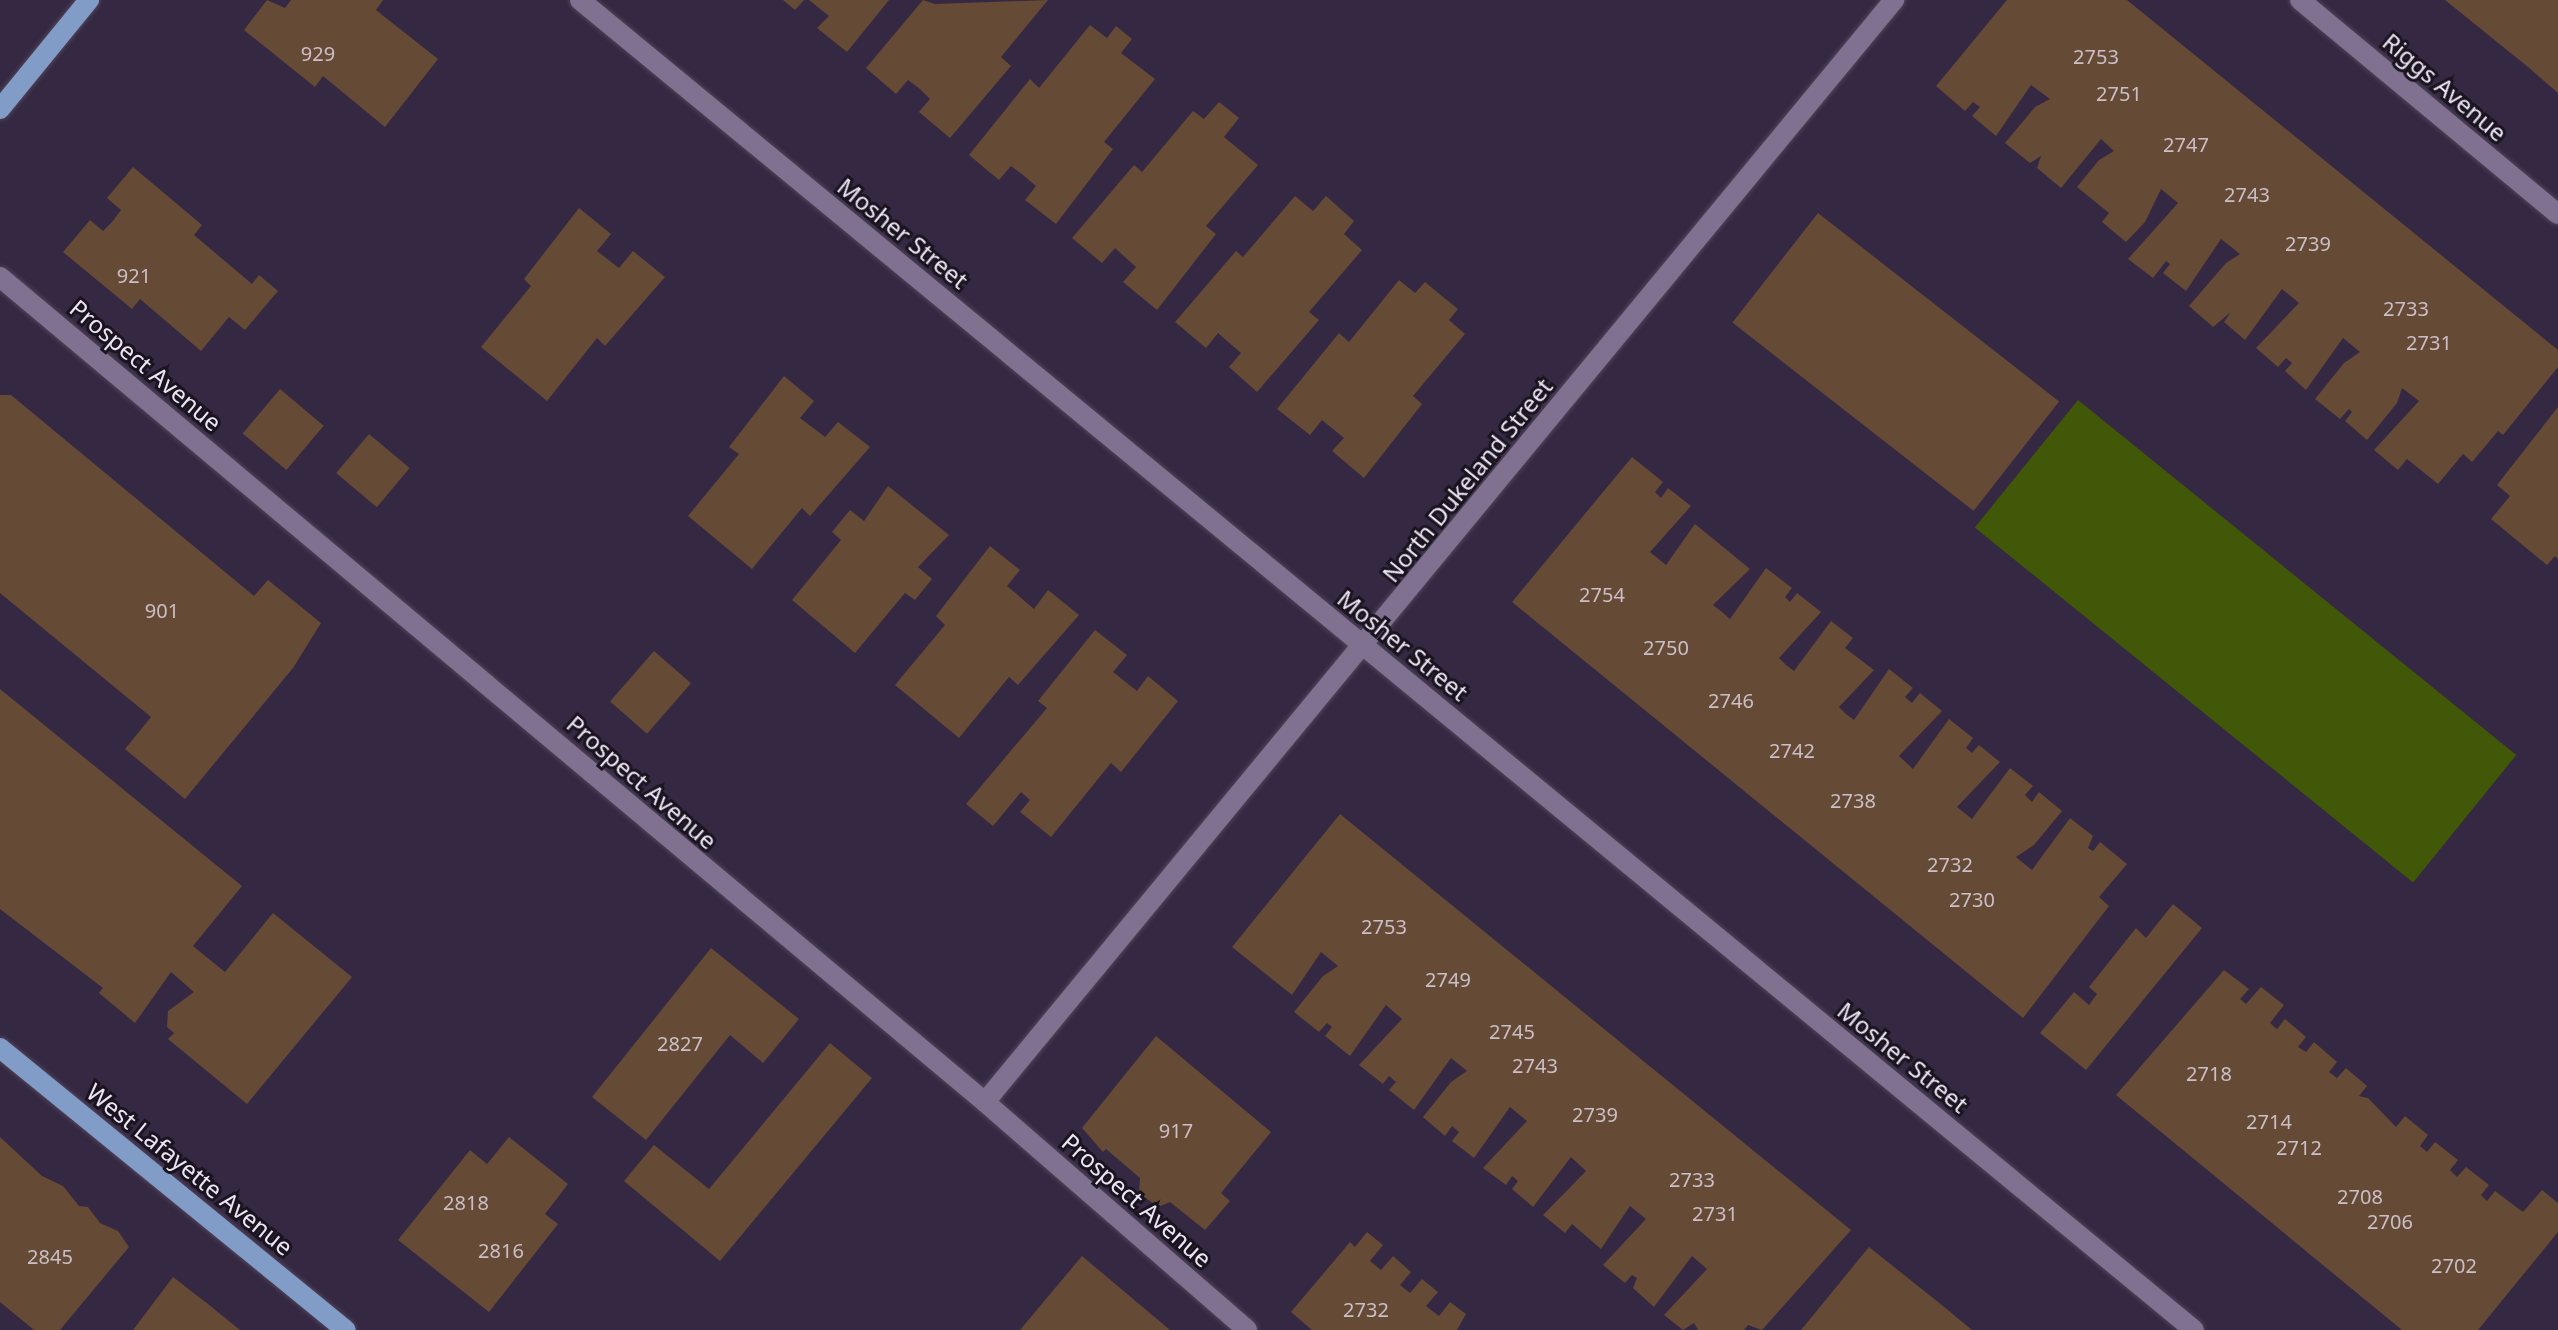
<!DOCTYPE html>
<style>
body{margin:0}
#map{position:relative;width:2558px;height:1330px;overflow:hidden;background:#352842;font-family:"Noto Sans",sans-serif}
div>[style]{position:absolute}
.green>*{inset:0;background:#425809;transform-origin:0 0}
.building>*{inset:0;background:#654a35;transform-origin:0 0}
.roads{filter:drop-shadow(0 0 2px #4f4359) drop-shadow(0 0 2px #4f4359)}
.minor>*{height:20px;margin:-10px;padding:0 10px;transform-origin:10px;border-radius:10px;background:#807190}
.major>*{height:20px;margin:-10px;padding:0 10px;transform-origin:10px;border-radius:10px;background:#829cc8}
span{translate:-50% -50%;white-space:nowrap;text-align:center;line-height:1.15;-webkit-text-stroke:6px #1a141f;paint-order:stroke}
.number-label{font-size:20px;color:#cbbec6}
.number-label span{-webkit-text-stroke-width:0}
.street-label{font-size:24px;color:#ede5f6}
</style>
<div id="map">
<div class="green">
<div style="left:2078px;top:400px;width:564px;height:164px;rotate:39deg"></div>
</div>
<div class="building">
<div style="clip-path:polygon(267px 0,285px 8px,291px 0,383px 0,376px 10px,438px 59px,385px 127px,323px 76px,315px 87px,244px 30px)"></div>
<div style="clip-path:polygon(783px 0,804px 0,795px 10px)"></div>
<div style="clip-path:polygon(809px 0,889px 0,847px 52px,817px 28px,829px 16px)"></div>
<div style="clip-path:polygon(923px 0,935px 4px,1048px 0,1001px 57px,1011px 66px,950px 138px,919px 112px,930px 99px,920px 89px,908px 80px,896px 94px,866px 68px)"></div>
<div style="clip-path:polygon(2007px 0,2127px 0,2558px 350px,2558px 367px,2503px 435px,2498px 431px,2472px 462px,2463px 454px,2438px 484px,2407px 459px,2398px 470px,2374px 450px,2419px 401px,2402px 388px,2397px 403px,2367px 440px,2345px 421px,2352px 412px,2349px 409px,2340px 419px,2315px 399px,2344px 363px,2360px 352px,2343px 338px,2306px 390px,2285px 371px,2292px 363px,2286px 358px,2278px 367px,2256px 348px,2299px 303px,2282px 289px,2245px 340px,2224px 322px,2231px 312px,2213px 327px,2189px 306px,2226px 263px,2240px 254px,2230px 246px,2221px 239px,2186px 291px,2163px 273px,2170px 264px,2166px 261px,2153px 278px,2128px 259px,2178px 203px,2161px 189px,2145px 222px,2126px 242px,2102px 222px,2109px 213px,2077px 187px,2099px 160px,2114px 151px,2101px 139px,2061px 188px,2037px 168px,2041px 156px,2030px 163px,2005px 143px,2035px 107px,2050px 99px,2031px 85px,1996px 136px,1972px 116px,1980px 107px,1973px 102px,1965px 111px,1936px 86px)"></div>
<div style="clip-path:polygon(2445px 0,2558px 0,2558px 93px,2528px 67px)"></div>
<div style="clip-path:polygon(1090px 25px,1107px 38px,1116px 26px,1132px 39px,1121px 53px,1155px 79px,1104px 142px,1113px 149px,1056px 224px,1025px 200px,1036px 186px,1023px 175px,1011px 166px,999px 180px,969px 155px,1030px 79px,1039px 88px)"></div>
<div style="clip-path:polygon(1219px 102px,1239px 118px,1224px 137px,1258px 165px,1206px 226px,1216px 234px,1157px 310px,1123px 282px,1136px 267px,1115px 248px,1102px 263px,1072px 238px,1134px 165px,1142px 172px,1193px 111px,1204px 119px)"></div>
<div style="clip-path:polygon(133px 167px,202px 225px,194px 235px,252px 284px,259px 275px,278px 291px,245px 330px,229px 317px,201px 351px,140px 299px,132px 309px,63px 252px,90px 220px,103px 231px,112px 222px,121px 210px,107px 198px)"></div>
<div style="clip-path:polygon(1295px 196px,1313px 211px,1326px 196px,1354px 221px,1344px 234px,1362px 250px,1309px 312px,1319px 320px,1257px 392px,1229px 367px,1241px 353px,1218px 333px,1206px 348px,1175px 322px,1236px 251px,1243px 257px)"></div>
<div style="clip-path:polygon(579px 208px,611px 234px,597px 251px,619px 268px,633px 251px,665px 277px,605px 346px,597px 338px,547px 401px,481px 347px,531px 286px,524px 279px)"></div>
<div style="left:1818px;top:213px;width:306px;height:139px;rotate:38deg"></div>
<div style="clip-path:polygon(1399px 280px,1415px 293px,1425px 282px,1442px 296px,1458px 309px,1449px 320px,1465px 334px,1413px 396px,1422px 404px,1364px 478px,1332px 451px,1344px 438px,1322px 420px,1310px 435px,1277px 409px,1339px 333px,1349px 342px)"></div>
<div style="clip-path:polygon(784px 376px,814px 401px,800px 418px,825px 437px,838px 422px,870px 447px,810px 516px,802px 508px,752px 569px,688px 516px,739px 454px,729px 447px)"></div>
<div style="left:280px;top:389px;width:57px;height:58px;rotate:40deg"></div>
<div style="clip-path:polygon(0 395px,11px 395px,254px 596px,268px 580px,321px 623px,293px 668px,185px 799px,125px 749px,151px 717px,0 593px)"></div>
<div style="clip-path:polygon(2558px 407px,2558px 559px,2555px 556px,2547px 565px,2491px 519px,2510px 496px,2497px 485px)"></div>
<div style="left:369px;top:434px;width:53px;height:51px;rotate:40deg"></div>
<div style="clip-path:polygon(1632px 457px,1663px 482px,1655px 492px,1661px 498px,1668px 488px,1691px 506px,1650px 552px,1666px 565px,1695px 524px,1750px 569px,1713px 605px,1722px 612px,1730px 619px,1766px 568px,1792px 588px,1785px 597px,1790px 602px,1797px 593px,1821px 612px,1779px 658px,1786px 665px,1794px 671px,1831px 621px,1853px 638px,1845px 648px,1874px 670px,1839px 707px,1846px 714px,1854px 720px,1889px 669px,1913px 688px,1905px 697px,1912px 703px,1920px 693px,1942px 711px,1899px 756px,1913px 769px,1949px 719px,1973px 738px,1966px 748px,1972px 753px,1979px 745px,2000px 762px,1957px 807px,1972px 819px,2010px 768px,2033px 786px,2025px 795px,2032px 802px,2039px 792px,2062px 811px,2034px 845px,2016px 857px,2032px 870px,2070px 818px,2093px 836px,2088px 848px,2093px 851px,2100px 842px,2127px 864px,2099px 897px,2109px 906px,2023px 1018px,1512px 602px)"></div>
<div style="clip-path:polygon(888px 486px,949px 535px,918px 567px,932px 579px,915px 600px,905px 593px,855px 653px,792px 600px,841px 540px,832px 532px,850px 510px,864px 521px)"></div>
<div style="clip-path:polygon(990px 546px,1020px 570px,1007px 586px,1034px 609px,1048px 590px,1079px 615px,1018px 685px,1009px 677px,959px 738px,895px 685px,945px 625px,936px 616px)"></div>
<div style="clip-path:polygon(1095px 630px,1127px 655px,1113px 672px,1137px 691px,1148px 676px,1178px 701px,1121px 772px,1111px 763px,1051px 837px,1020px 812px,1030px 800px,1021px 792px,993px 826px,966px 804px,1047px 708px,1038px 701px)"></div>
<div style="left:654px;top:651px;width:49px;height:67px;rotate:41deg"></div>
<div style="clip-path:polygon(0 689px,242px 886px,193px 946px,225px 972px,273px 913px,352px 977px,247px 1104px,168px 1039px,174px 1033px,167px 1027px,168px 1011px,194px 992px,171px 972px,135px 1023px,99px 993px,103px 988px,0 909px)"></div>
<div style="clip-path:polygon(1340px 814px,1851px 1230px,1762px 1330px,1748px 1325px,1744px 1330px,1698px 1330px,1694px 1323px,1683px 1330px,1664px 1315px,1707px 1269px,1692px 1256px,1654px 1307px,1633px 1288px,1637px 1278px,1632px 1275px,1625px 1283px,1603px 1265px,1646px 1219px,1630px 1206px,1601px 1249px,1572px 1224px,1565px 1233px,1543px 1215px,1586px 1171px,1571px 1157px,1533px 1207px,1512px 1189px,1518px 1181px,1512px 1176px,1506px 1185px,1483px 1168px,1527px 1121px,1510px 1107px,1474px 1158px,1452px 1141px,1459px 1132px,1452px 1126px,1445px 1136px,1423px 1117px,1451px 1082px,1467px 1071px,1451px 1058px,1414px 1110px,1389px 1090px,1396px 1082px,1389px 1076px,1383px 1084px,1359px 1065px,1402px 1019px,1386px 1005px,1350px 1056px,1325px 1036px,1332px 1027px,1327px 1023px,1319px 1032px,1294px 1012px,1323px 976px,1338px 966px,1321px 952px,1292px 995px,1232px 947px)"></div>
<div style="clip-path:polygon(2173px 904px,2202px 928px,2086px 1070px,2040px 1033px,2074px 992px,2089px 1005px,2097px 994px,2089px 987px,2136px 928px,2146px 938px)"></div>
<div style="clip-path:polygon(711px 948px,799px 1019px,763px 1063px,730px 1035px,646px 1140px,592px 1097px)"></div>
<div style="clip-path:polygon(2224px 970px,2249px 989px,2240px 999px,2246px 1004px,2261px 987px,2284px 1005px,2270px 1023px,2277px 1029px,2285px 1019px,2306px 1037px,2298px 1047px,2306px 1052px,2314px 1042px,2337px 1062px,2329px 1072px,2337px 1078px,2346px 1068px,2367px 1086px,2359px 1096px,2368px 1098px,2396px 1127px,2405px 1116px,2428px 1135px,2420px 1146px,2427px 1152px,2435px 1142px,2458px 1160px,2450px 1170px,2457px 1177px,2466px 1167px,2489px 1185px,2481px 1195px,2487px 1201px,2495px 1191px,2523px 1212px,2542px 1190px,2558px 1203px,2558px 1232px,2478px 1330px,2402px 1330px,2116px 1095px)"></div>
<div style="clip-path:polygon(1156px 1036px,1271px 1132px,1221px 1193px,1230px 1201px,1205px 1230px,1170px 1202px,1158px 1207px,1139px 1193px,1140px 1178px,1106px 1149px,1103px 1152px,1082px 1128px)"></div>
<div style="clip-path:polygon(830px 1043px,872px 1078px,720px 1261px,624px 1181px,654px 1145px,709px 1189px)"></div>
<div style="clip-path:polygon(0 1137px,42px 1176px,63px 1186px,79px 1206px,88px 1207px,100px 1223px,118px 1231px,129px 1247px,60px 1330px,34px 1330px,0 1302px)"></div>
<div style="clip-path:polygon(509px 1137px,568px 1184px,545px 1214px,558px 1224px,489px 1312px,398px 1240px,470px 1150px,487px 1164px)"></div>
<div style="clip-path:polygon(1367px 1232px,1383px 1245px,1370px 1261px,1381px 1270px,1393px 1256px,1411px 1272px,1400px 1285px,1410px 1293px,1422px 1279px,1438px 1292px,1426px 1306px,1439px 1316px,1450px 1302px,1466px 1314px,1457px 1330px,1312px 1330px,1291px 1312px,1350px 1242px,1355px 1247px)"></div>
<div style="clip-path:polygon(1869px 1247px,1943px 1306px,1972px 1330px,1801px 1330px)"></div>
<div style="clip-path:polygon(1082px 1256px,1170px 1330px,1020px 1330px)"></div>
<div style="clip-path:polygon(173px 1277px,208px 1304px,240px 1330px,133px 1330px)"></div>
</div>
<div class="roads">
<div class="minor">
<div style="left:580px;top:0;width:2091px;rotate:39.49deg"></div>
<div style="left:2300px;top:0;width:335px;rotate:39.7deg"></div>
<div style="left:0;top:277px;width:1285px;rotate:39.95deg"></div>
<div style="left:985px;top:1102px;width:347px;rotate:41deg"></div>
<div style="left:985px;top:1102px;width:1429px;rotate:-50.48deg"></div>
</div>
<div class="major">
<div style="left:0;top:109px;width:141px;rotate:-50.8deg"></div>
<div style="left:0;top:1048px;width:446px;rotate:39.2deg"></div>
</div>
</div>
<div class="number-label">
<span style="left:318px;top:53px">929</span>
<span style="left:2096px;top:56px">2753</span>
<span style="left:2119px;top:93px">2751</span>
<span style="left:2186px;top:144px">2747</span>
<span style="left:2247px;top:194px">2743</span>
<span style="left:2308px;top:243px">2739</span>
<span style="left:134px;top:275px">921</span>
<span style="left:2406px;top:308px">2733</span>
<span style="left:2429px;top:342px">2731</span>
<span style="left:1602px;top:594px">2754</span>
<span style="left:162px;top:610px">901</span>
<span style="left:1666px;top:647px">2750</span>
<span style="left:1731px;top:700px">2746</span>
<span style="left:1792px;top:750px">2742</span>
<span style="left:1853px;top:800px">2738</span>
<span style="left:1950px;top:864px">2732</span>
<span style="left:1972px;top:899px">2730</span>
<span style="left:1384px;top:926px">2753</span>
<span style="left:1448px;top:979px">2749</span>
<span style="left:1512px;top:1031px">2745</span>
<span style="left:680px;top:1043px">2827</span>
<span style="left:1535px;top:1065px">2743</span>
<span style="left:2209px;top:1073px">2718</span>
<span style="left:1595px;top:1114px">2739</span>
<span style="left:2269px;top:1121px">2714</span>
<span style="left:1176px;top:1130px">917</span>
<span style="left:2299px;top:1147px">2712</span>
<span style="left:1692px;top:1179px">2733</span>
<span style="left:2360px;top:1196px">2708</span>
<span style="left:466px;top:1202px">2818</span>
<span style="left:1715px;top:1213px">2731</span>
<span style="left:2390px;top:1221px">2706</span>
<span style="left:501px;top:1250px">2816</span>
<span style="left:50px;top:1256px">2845</span>
<span style="left:2454px;top:1265px">2702</span>
<span style="left:1366px;top:1309px">2732</span>
</div>
<div class="street-label">
<span style="left:2445px;top:87px;rotate:40deg">Riggs Avenue</span>
<span style="left:903px;top:233px;rotate:39deg">Mosher Street</span>
<span style="left:146px;top:365px;rotate:40deg">Prospect Avenue</span>
<span style="left:1467px;top:480px;rotate:-51deg">North Dukeland Street</span>
<span style="left:1403px;top:645px;rotate:39deg">Mosher Street</span>
<span style="left:642px;top:782px;rotate:41deg">Prospect Avenue</span>
<span style="left:1903px;top:1057px;rotate:39deg">Mosher Street</span>
<span style="left:190px;top:1169px;rotate:39deg">West Lafayette Avenue</span>
<span style="left:1137px;top:1200px;rotate:41deg">Prospect Avenue</span>
</div>
</div>
